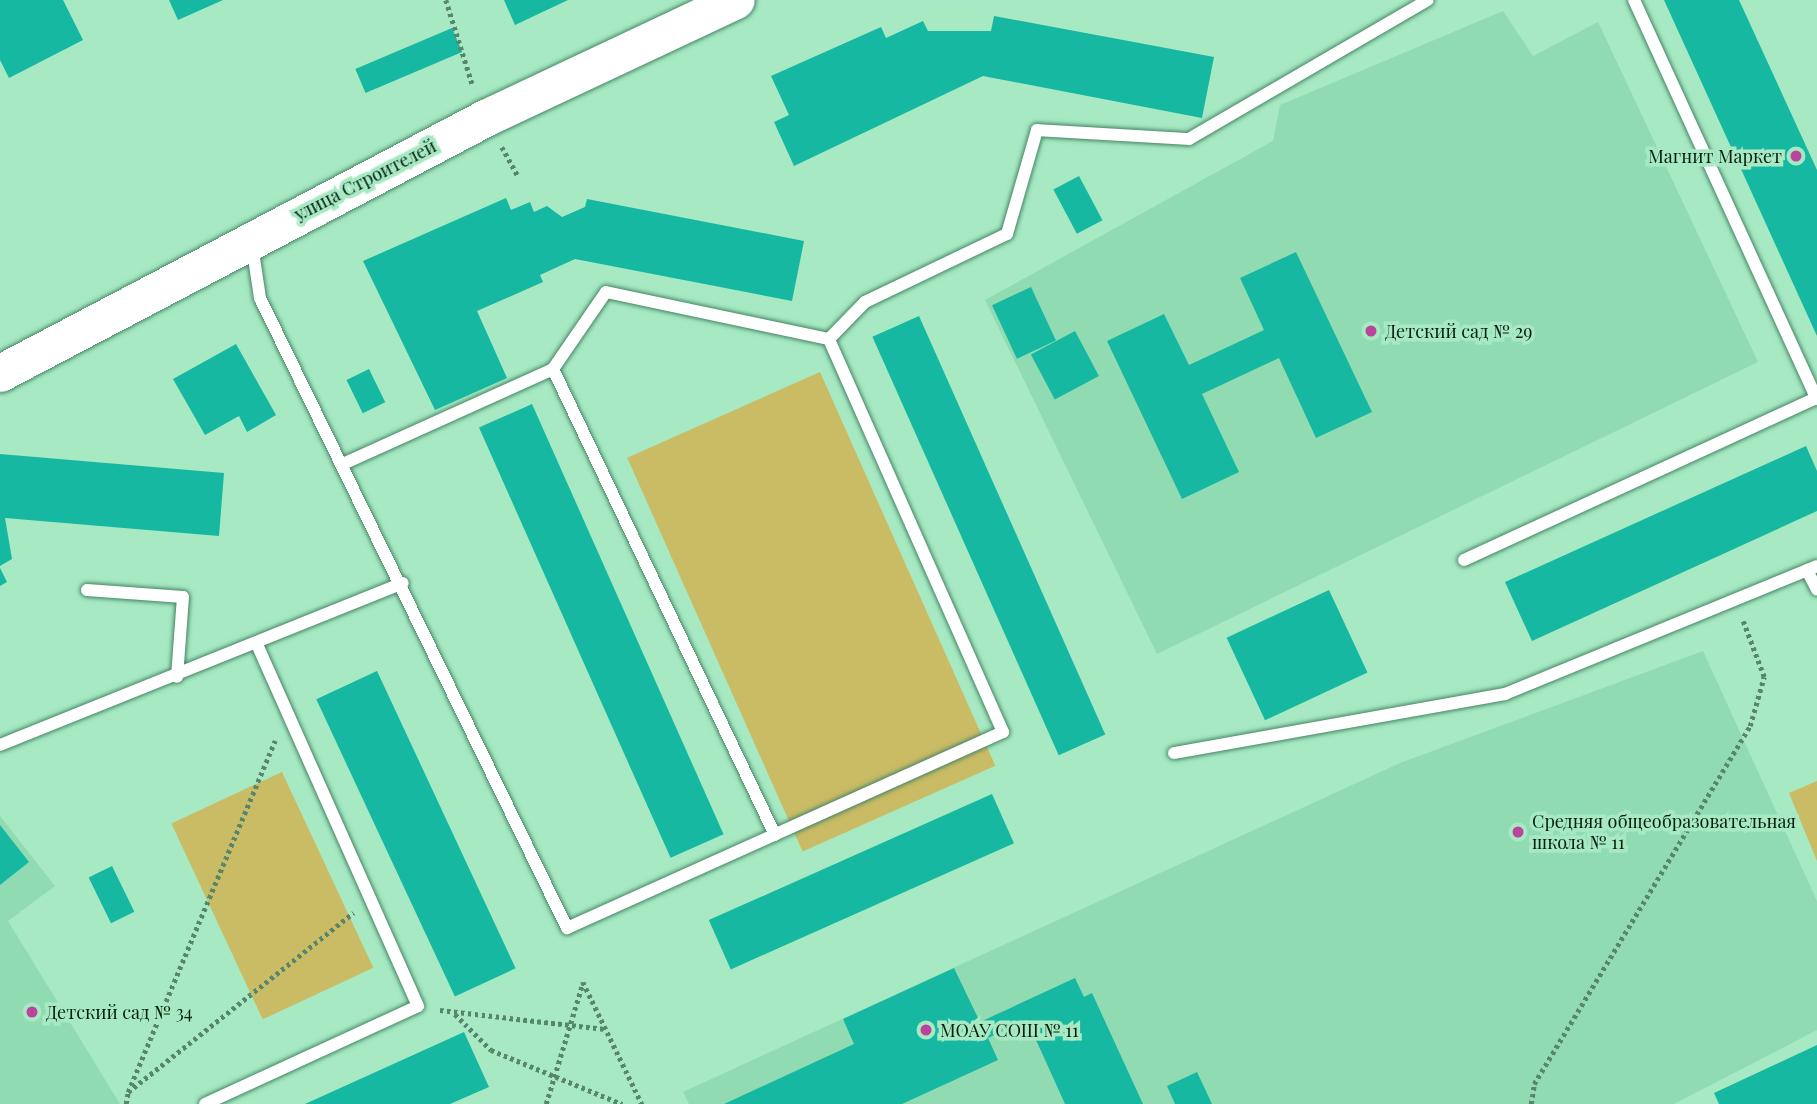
<!DOCTYPE html>
<meta charset="utf-8">
<style>
body{margin:0}
#map{position:relative;width:1817px;height:1104px;overflow:hidden;background:#a6e9c3;font-family:"Playfair Display",serif}
div>[style]{position:absolute}
.built>*{inset:0;background:#91dbb3}
.green>*{inset:0;background:#cabb65;transform-origin:0 0}
.building>*{inset:0;background:#16b8a1;transform-origin:0 0}
.path>*{height:4.5px;margin-top:-2.25px;transform-origin:0;background:repeating-linear-gradient(90deg,#57866c 0 3.5px,transparent 0 7px)}
.roads{filter:drop-shadow(0 0 2px #458564) drop-shadow(0 0 2px #458564)}
.lane>*{height:12px;margin:-6px;padding:0 6px;transform-origin:6px;border-radius:6px;background:#fff}
.secondary>*{height:37px;margin:-18.5px;padding:0 18.5px;transform-origin:18.5px;border-radius:18.5px;background:#fff}
.dots>*{width:19px;height:19px;translate:-50% -50%;box-sizing:border-box;border:4px solid #a6e9c3;border-radius:50%}
span{translate:-50% -50%;white-space:nowrap;text-align:center;line-height:1.15;-webkit-text-stroke:7px #a6e9c3;paint-order:stroke}
.poi-label{font-size:18px;color:#041f12}
.right{translate:-100% -50%;text-align:right}
.left{translate:0 -50%;text-align:left}
.street-label{font-size:18px;color:#041f12}
</style>
<div id="map">
<div class="built">
<div style="clip-path:polygon(1503px 11px,1533px 56px,1598px 22px,1758px 362px,1157px 654px,985px 300px,1273px 141px,1280px 105px)"></div>
<div style="clip-path:polygon(1703px 651px,1817px 901px,1817px 1030px,1674px 1104px,689px 1104px,683px 1092px,1400px 763px)"></div>
<div style="clip-path:polygon(0 816px,55px 886px,8px 921px,120px 1104px,0 1104px)"></div>
</div>
<div class="green">
<div style="left:820px;top:372px;width:431px;height:211px;rotate:66deg"></div>
<div style="left:282px;top:772px;width:216px;height:122px;rotate:65deg"></div>
<div style="clip-path:polygon(1817px 781px,1817px 861px,1789px 793px)"></div>
</div>
<div class="building">
<div style="clip-path:polygon(0 0,63px 0,83px 40px,9px 78px,0 60px)"></div>
<div style="clip-path:polygon(169px 0,223px 0,178px 20px)"></div>
<div style="clip-path:polygon(504px 0,568px 0,515px 25px)"></div>
<div style="clip-path:polygon(1664px 0,1739px 0,1817px 170px,1817px 336px)"></div>
<div style="clip-path:polygon(994px 16px,1214px 57px,1202px 118px,983px 76px,794px 166px,774px 122px,789px 115px,771px 76px,881px 27px,886px 38px,923px 21px,928px 31px,991px 31px)"></div>
<div style="left:452px;top:28px;width:26px;height:105px;rotate:67deg"></div>
<div style="left:1079px;top:176px;width:50px;height:29px;rotate:62deg"></div>
<div style="clip-path:polygon(506px 198px,511px 210px,530px 202px,534px 212px,547px 206px,562px 217px,585px 207px,587px 199px,804px 241px,792px 301px,575px 259px,540px 275px,543px 282px,477px 311px,507px 378px,435px 410px,363px 261px)"></div>
<div style="clip-path:polygon(1296px 252px,1372px 412px,1316px 438px,1279px 358px,1202px 394px,1239px 472px,1182px 499px,1107px 341px,1164px 314px,1189px 365px,1264px 330px,1240px 278px)"></div>
<div style="left:1031px;top:287px;width:59px;height:43px;rotate:65deg"></div>
<div style="left:919px;top:316px;width:458px;height:51px;rotate:66deg"></div>
<div style="left:1075px;top:331px;width:51px;height:50px;rotate:62deg"></div>
<div style="clip-path:polygon(236px 344px,276px 415px,247px 432px,239px 416px,205px 435px,173px 379px)"></div>
<div style="left:369px;top:369px;width:37px;height:25px;rotate:64deg"></div>
<div style="left:532px;top:404px;width:471px;height:58px;rotate:66deg"></div>
<div style="clip-path:polygon(1806px 446px,1817px 471px,1817px 511px,1532px 641px,1505px 582px)"></div>
<div style="clip-path:polygon(0 454px,224px 473px,219px 536px,5px 518px,12px 559px,0 566px)"></div>
<div style="clip-path:polygon(0 568px,7px 582px,0 586px)"></div>
<div style="left:1329px;top:590px;width:91px;height:113px;rotate:65deg"></div>
<div style="left:377px;top:671px;width:328px;height:67px;rotate:65deg"></div>
<div style="left:992px;top:794px;width:54px;height:310px;rotate:66deg"></div>
<div style="clip-path:polygon(0 825px,29px 862px,0 885px)"></div>
<div style="left:112px;top:866px;width:51px;height:26px;rotate:64deg"></div>
<div style="clip-path:polygon(954px 968px,980px 1022px,1075px 978px,1084px 997px,1092px 993px,1143px 1104px,1065px 1104px,1027px 1020px,988px 1038px,998px 1060px,902px 1104px,724px 1104px,854px 1044px,843px 1019px)"></div>
<div style="clip-path:polygon(464px 1032px,489px 1087px,450px 1104px,305px 1104px)"></div>
<div style="clip-path:polygon(1817px 1045px,1817px 1104px,1719px 1104px,1714px 1093px)"></div>
<div style="clip-path:polygon(1197px 1072px,1212px 1104px,1175px 1104px,1167px 1086px)"></div>
</div>
<div class="path">
<div style="left:446px;top:0;width:90px;rotate:72.6deg"></div>
<div style="left:502px;top:147px;width:33px;rotate:61deg"></div>
<div style="left:440px;top:1010px;width:166px;rotate:6.6deg"></div>
<div style="left:455px;top:1014px;width:51px;rotate:45deg"></div>
<div style="left:491px;top:1050px;width:142px;rotate:22.4deg"></div>
<div style="left:128px;top:1092px;width:381px;rotate:-67.3deg"></div>
<div style="left:126px;top:1104px;width:12px;rotate:-81deg"></div>
<div style="left:128px;top:1092px;width:288px;rotate:-38.5deg"></div>
<div style="left:546px;top:1104px;width:127px;rotate:-73.1deg"></div>
<div style="left:583px;top:982px;width:136px;rotate:64.2deg"></div>
<div style="left:1531px;top:1104px;width:20px;rotate:-81deg"></div>
<div style="left:1534px;top:1084px;width:418px;rotate:-58.9deg"></div>
<div style="left:1750px;top:726px;width:51px;rotate:-74.1deg"></div>
<div style="left:1764px;top:677px;width:60px;rotate:-110.6deg"></div>
</div>
<div class="roads">
<div class="lane">
<div style="left:1634px;top:0;width:439px;rotate:65.4deg"></div>
<div style="left:252px;top:245px;width:54px;rotate:81.4deg"></div>
<div style="left:260px;top:298px;width:701px;rotate:64.02deg"></div>
<div style="left:567px;top:928px;width:478px;rotate:-24.2deg"></div>
<div style="left:1003px;top:732px;width:430px;rotate:-113.9deg"></div>
<div style="left:829px;top:339px;width:52px;rotate:-45.8deg"></div>
<div style="left:865px;top:302px;width:157px;rotate:-25.6deg"></div>
<div style="left:1007px;top:234px;width:108px;rotate:-73.9deg"></div>
<div style="left:1037px;top:130px;width:152px;rotate:3.4deg"></div>
<div style="left:1189px;top:139px;width:276px;rotate:-30.2deg"></div>
<div style="left:553px;top:369px;width:516px;rotate:64.53deg"></div>
<div style="left:345px;top:463px;width:228px;rotate:-24.3deg"></div>
<div style="left:553px;top:369px;width:93px;rotate:-55.5deg"></div>
<div style="left:606px;top:292px;width:228px;rotate:11.9deg"></div>
<div style="left:1464px;top:560px;width:387px;rotate:-24.7deg"></div>
<div style="left:1807px;top:570px;width:22px;rotate:63deg"></div>
<div style="left:87px;top:590px;width:96px;rotate:4.2deg"></div>
<div style="left:183px;top:597px;width:80px;rotate:94.3deg"></div>
<div style="left:0;top:745px;width:434px;rotate:-21.9deg"></div>
<div style="left:1174px;top:753px;width:336px;rotate:-10.1deg"></div>
<div style="left:1505px;top:694px;width:337px;rotate:-22.3deg"></div>
<div style="left:205px;top:1104px;width:234px;rotate:-24.7deg"></div>
<div style="left:418px;top:1006px;width:395px;rotate:-114deg"></div>
</div>
<div class="secondary">
<div style="left:0;top:373px;width:548px;rotate:-27.73deg"></div>
<div style="left:485px;top:118px;width:277px;rotate:-25.2deg"></div>
</div>
</div>
<div class="dots">
<div style="left:1796px;top:156px;background:#ba449b"></div>
<div style="left:1371px;top:331px;background:#ba449b"></div>
<div style="left:1518px;top:832px;background:#ba449b"></div>
<div style="left:32px;top:1012px;background:#ba449b"></div>
<div style="left:926px;top:1030px;background:#ba449b"></div>
</div>
<div class="poi-label">
<span class="right" style="left:1782px;top:156px">Магнит Маркет</span>
<span class="left" style="left:1385px;top:331px">Детский сад № 29</span>
<span class="left" style="left:1532px;top:832px">Средняя общеобразовательная<br>школа № 11</span>
<span class="left" style="left:46px;top:1012px">Детский сад № 34</span>
<span class="left" style="left:940px;top:1030px">МОАУ СОШ № 11</span>
</div>
<div class="street-label">
<span style="left:365px;top:180px;rotate:-27deg">улица Строителей</span>
</div>
</div>
